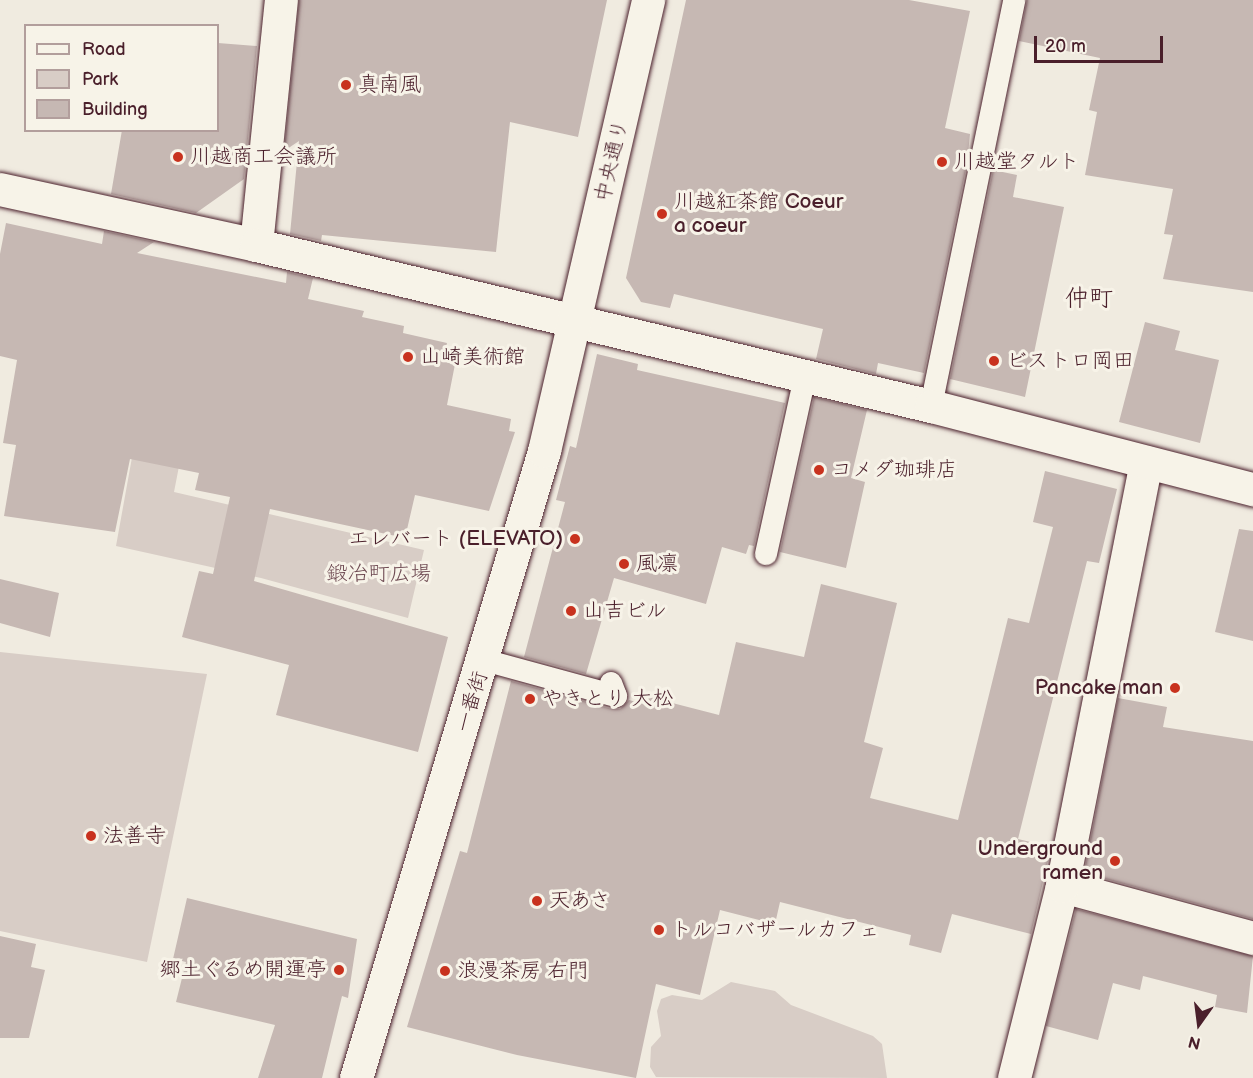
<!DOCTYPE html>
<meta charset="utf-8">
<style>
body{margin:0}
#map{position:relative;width:1253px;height:1078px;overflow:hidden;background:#f0ebe0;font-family:"Balsamiq Sans","Klee One",sans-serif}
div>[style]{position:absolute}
.green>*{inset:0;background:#d8cdc6}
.building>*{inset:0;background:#c6b8b3}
.roads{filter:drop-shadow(0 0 2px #4a1f2b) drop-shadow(0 0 2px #4a1f2b)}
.service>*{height:22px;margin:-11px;padding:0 11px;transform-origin:11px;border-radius:11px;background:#f7f3e8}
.minor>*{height:33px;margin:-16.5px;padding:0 16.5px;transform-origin:16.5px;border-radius:16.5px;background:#f7f3e8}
.tertiary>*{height:33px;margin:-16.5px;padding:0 16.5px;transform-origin:16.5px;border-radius:16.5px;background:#f7f3e8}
.primary>*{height:33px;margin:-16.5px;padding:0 16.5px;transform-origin:16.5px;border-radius:16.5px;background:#f7f3e8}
.dots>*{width:16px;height:16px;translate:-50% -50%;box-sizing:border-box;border:3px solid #f7f3e8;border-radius:50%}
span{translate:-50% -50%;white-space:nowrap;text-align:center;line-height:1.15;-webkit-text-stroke:6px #f7f3e8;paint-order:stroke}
.poi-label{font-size:21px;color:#4a1f2b}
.left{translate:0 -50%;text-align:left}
.right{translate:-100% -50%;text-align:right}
.street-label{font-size:21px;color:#4a1f2b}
.park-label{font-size:21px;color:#6e4a52}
.quarter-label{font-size:24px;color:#4a1f2b}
.legend{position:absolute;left:24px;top:24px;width:195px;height:108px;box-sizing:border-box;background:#f7f3e8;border:2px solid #b29e9c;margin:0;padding:8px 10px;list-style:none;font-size:18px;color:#4a1f2b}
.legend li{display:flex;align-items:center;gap:12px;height:30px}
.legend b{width:30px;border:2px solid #b29e9c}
.north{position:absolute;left:1169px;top:994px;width:60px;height:60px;-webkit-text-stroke:4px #f7f3e8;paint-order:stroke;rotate:194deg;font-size:16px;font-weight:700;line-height:24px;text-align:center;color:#4a1f2b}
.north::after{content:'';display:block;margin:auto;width:21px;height:27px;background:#4a1f2b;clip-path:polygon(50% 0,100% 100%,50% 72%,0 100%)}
.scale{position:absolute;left:1034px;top:36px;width:129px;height:27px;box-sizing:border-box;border:3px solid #4a1f2b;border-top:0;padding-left:8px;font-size:18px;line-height:21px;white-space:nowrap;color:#4a1f2b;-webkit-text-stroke:4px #f7f3e8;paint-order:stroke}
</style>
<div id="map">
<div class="green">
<div style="clip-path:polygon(146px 380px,194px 389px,174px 492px,424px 550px,408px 618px,261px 578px,116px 546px)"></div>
<div style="clip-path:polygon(0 652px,207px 674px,147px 962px,0 931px)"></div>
<div style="clip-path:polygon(731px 982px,775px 991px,791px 1005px,873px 1036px,882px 1044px,887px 1078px,656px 1077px,650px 1067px,651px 1047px,661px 1036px,657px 1011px,661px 999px,672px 995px,702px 1000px)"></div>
</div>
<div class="building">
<div style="clip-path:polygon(299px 0,607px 0,578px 137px,510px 122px,496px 252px,322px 235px,321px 241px,290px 234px,299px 141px,284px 151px)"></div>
<div style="clip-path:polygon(686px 0,909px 0,970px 11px,945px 128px,970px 134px,967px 164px,924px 373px,878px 363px,876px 374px,816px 359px,823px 329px,674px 294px,670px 308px,641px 302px,626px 278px)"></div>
<div style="clip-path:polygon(1027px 0,1253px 0,1253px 292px,1163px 279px,1173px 235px,1164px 234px,1173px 189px,1085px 175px,1097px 112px,1089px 110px,1100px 58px,1019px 41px)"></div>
<div style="clip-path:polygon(218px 43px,257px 46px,244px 179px,196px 213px,111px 194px,122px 130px,218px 130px)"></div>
<div style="clip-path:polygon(993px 170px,1017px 175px,1013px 197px,1064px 207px,1025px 397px,950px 379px)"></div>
<div style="clip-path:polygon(6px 223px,102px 244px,104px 231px,154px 242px,137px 253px,286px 283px,287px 272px,313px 278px,308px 299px,364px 311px,362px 317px,404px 326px,403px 333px,447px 343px,445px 351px,457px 354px,447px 405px,511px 419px,509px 431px,515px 432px,489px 511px,415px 495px,405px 538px,270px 509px,254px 581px,448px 637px,418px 752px,276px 715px,289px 665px,182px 637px,199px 571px,213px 574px,230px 497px,195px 490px,199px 473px,130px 459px,115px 532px,4px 516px,16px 445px,3px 443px,17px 360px,0 356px,0 254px)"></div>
<div style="clip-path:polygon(1145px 322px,1180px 331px,1175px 350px,1219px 360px,1200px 443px,1119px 422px)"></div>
<div style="clip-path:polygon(597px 354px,638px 364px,637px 370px,785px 403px,754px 546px,749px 545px,746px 554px,722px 547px,706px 604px,614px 578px,586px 674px,524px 657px,565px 502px,556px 500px,570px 446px,576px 448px)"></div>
<div style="clip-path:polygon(814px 397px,867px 410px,851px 478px,865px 482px,846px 568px,780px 552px)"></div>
<div style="clip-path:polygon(1045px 471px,1117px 489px,1099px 563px,1087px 561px,1018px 839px,1051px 847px,1031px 934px,952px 914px,941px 953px,909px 945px,911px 935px,780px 902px,775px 924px,720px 910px,700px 995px,656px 984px,636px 1078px,517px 1055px,407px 1027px,460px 851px,467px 853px,511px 681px,612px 709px,620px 709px,629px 700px,647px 705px,649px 697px,719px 715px,736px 642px,804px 657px,821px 584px,897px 603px,864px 742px,883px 748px,870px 798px,958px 820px,1008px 618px,1029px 623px,1053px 527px,1033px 522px)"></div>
<div style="clip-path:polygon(1239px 529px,1253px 531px,1253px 641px,1215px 632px)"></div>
<div style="clip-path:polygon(0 579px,59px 593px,50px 637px,0 623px)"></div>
<div style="clip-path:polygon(1118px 698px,1167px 707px,1163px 727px,1253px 741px,1253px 919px,1084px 873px)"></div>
<div style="clip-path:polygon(187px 898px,357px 939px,348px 998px,342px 996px,322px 1078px,258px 1078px,275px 1025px,176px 1002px,186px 962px,173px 959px)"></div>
<div style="clip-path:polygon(1076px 909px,1253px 956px,1247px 1013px,1215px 1007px,1217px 995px,1143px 976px,1140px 990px,1113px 983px,1098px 1040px,1046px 1026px)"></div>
<div style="clip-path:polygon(0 936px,36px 944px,31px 967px,45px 970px,29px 1038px,0 1038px)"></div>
</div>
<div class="roads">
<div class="service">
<div style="left:931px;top:406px;width:414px;rotate:-78.4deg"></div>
<div style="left:766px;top:554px;width:182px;rotate:-77.6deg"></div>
<div style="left:484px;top:660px;width:137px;rotate:15.3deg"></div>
<div style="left:616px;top:696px;width:14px;rotate:-111deg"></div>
</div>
<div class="minor">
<div style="left:256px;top:245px;width:246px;rotate:-84.2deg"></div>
<div style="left:1062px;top:886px;width:198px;rotate:15.2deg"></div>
<div style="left:1014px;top:1078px;width:198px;rotate:-76deg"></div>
<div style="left:1062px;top:886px;width:432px;rotate:-78.8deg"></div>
</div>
<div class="tertiary">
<div style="left:0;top:189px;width:262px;rotate:12.3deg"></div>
<div style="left:256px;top:245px;width:694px;rotate:13.42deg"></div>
<div style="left:931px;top:406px;width:333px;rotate:14.5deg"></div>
</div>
<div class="primary">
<div style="left:356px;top:1078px;width:655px;rotate:-73.31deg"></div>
<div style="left:544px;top:451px;width:463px;rotate:-77deg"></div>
</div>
</div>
<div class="dots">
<div style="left:346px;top:85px;background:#c8321e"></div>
<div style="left:178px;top:157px;background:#c8321e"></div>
<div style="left:942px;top:162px;background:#c8321e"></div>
<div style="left:662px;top:214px;background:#c8321e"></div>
<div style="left:408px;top:357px;background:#c8321e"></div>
<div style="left:994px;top:361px;background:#c8321e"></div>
<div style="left:819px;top:470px;background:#c8321e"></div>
<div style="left:575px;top:539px;background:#c8321e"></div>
<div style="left:624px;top:564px;background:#c8321e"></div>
<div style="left:571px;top:611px;background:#c8321e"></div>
<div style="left:1175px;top:688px;background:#c8321e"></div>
<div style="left:530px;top:699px;background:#c8321e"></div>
<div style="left:91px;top:836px;background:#c8321e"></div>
<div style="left:1115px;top:861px;background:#c8321e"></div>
<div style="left:537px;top:901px;background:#c8321e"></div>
<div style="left:659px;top:930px;background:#c8321e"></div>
<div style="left:339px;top:970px;background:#c8321e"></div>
<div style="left:445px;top:971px;background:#c8321e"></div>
</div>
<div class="poi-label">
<span class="left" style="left:358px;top:85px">真南風</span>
<span class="left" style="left:190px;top:157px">川越商工会議所</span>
<span class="left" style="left:954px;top:162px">川越堂タルト</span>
<span class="left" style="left:674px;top:214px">川越紅茶館 Coeur<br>a coeur</span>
<span class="left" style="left:420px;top:357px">山崎美術館</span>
<span class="left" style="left:1006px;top:361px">ビストロ岡田</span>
<span class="left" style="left:831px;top:470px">コメダ珈琲店</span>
<span class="right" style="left:563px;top:539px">エレバート (ELEVATO)</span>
<span class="left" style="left:636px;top:564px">風凛</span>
<span class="left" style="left:583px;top:611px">山吉ビル</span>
<span class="right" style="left:1163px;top:688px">Pancake man</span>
<span class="left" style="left:542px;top:699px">やきとり 大松</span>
<span class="left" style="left:103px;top:836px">法善寺</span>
<span class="right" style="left:1103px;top:861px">Underground<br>ramen</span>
<span class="left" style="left:549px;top:901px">天あさ</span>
<span class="left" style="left:671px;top:930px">トルコバザールカフェ</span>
<span class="right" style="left:327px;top:970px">郷土ぐるめ開運亭</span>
<span class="left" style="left:457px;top:971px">浪漫茶房 右門</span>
</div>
<div class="street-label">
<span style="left:612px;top:161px;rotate:-77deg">中央通り</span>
<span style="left:472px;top:702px;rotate:-73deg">一番街</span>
</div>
<div class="park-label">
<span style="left:379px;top:574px">鍛冶町広場</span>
</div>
<div class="quarter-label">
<span style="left:1089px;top:299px">仲町</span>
</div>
<ul class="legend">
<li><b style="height:8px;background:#f7f3e8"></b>Road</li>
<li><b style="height:16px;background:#d8cdc6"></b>Park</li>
<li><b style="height:16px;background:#c6b8b3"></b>Building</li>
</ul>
<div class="north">N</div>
<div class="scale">20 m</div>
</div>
